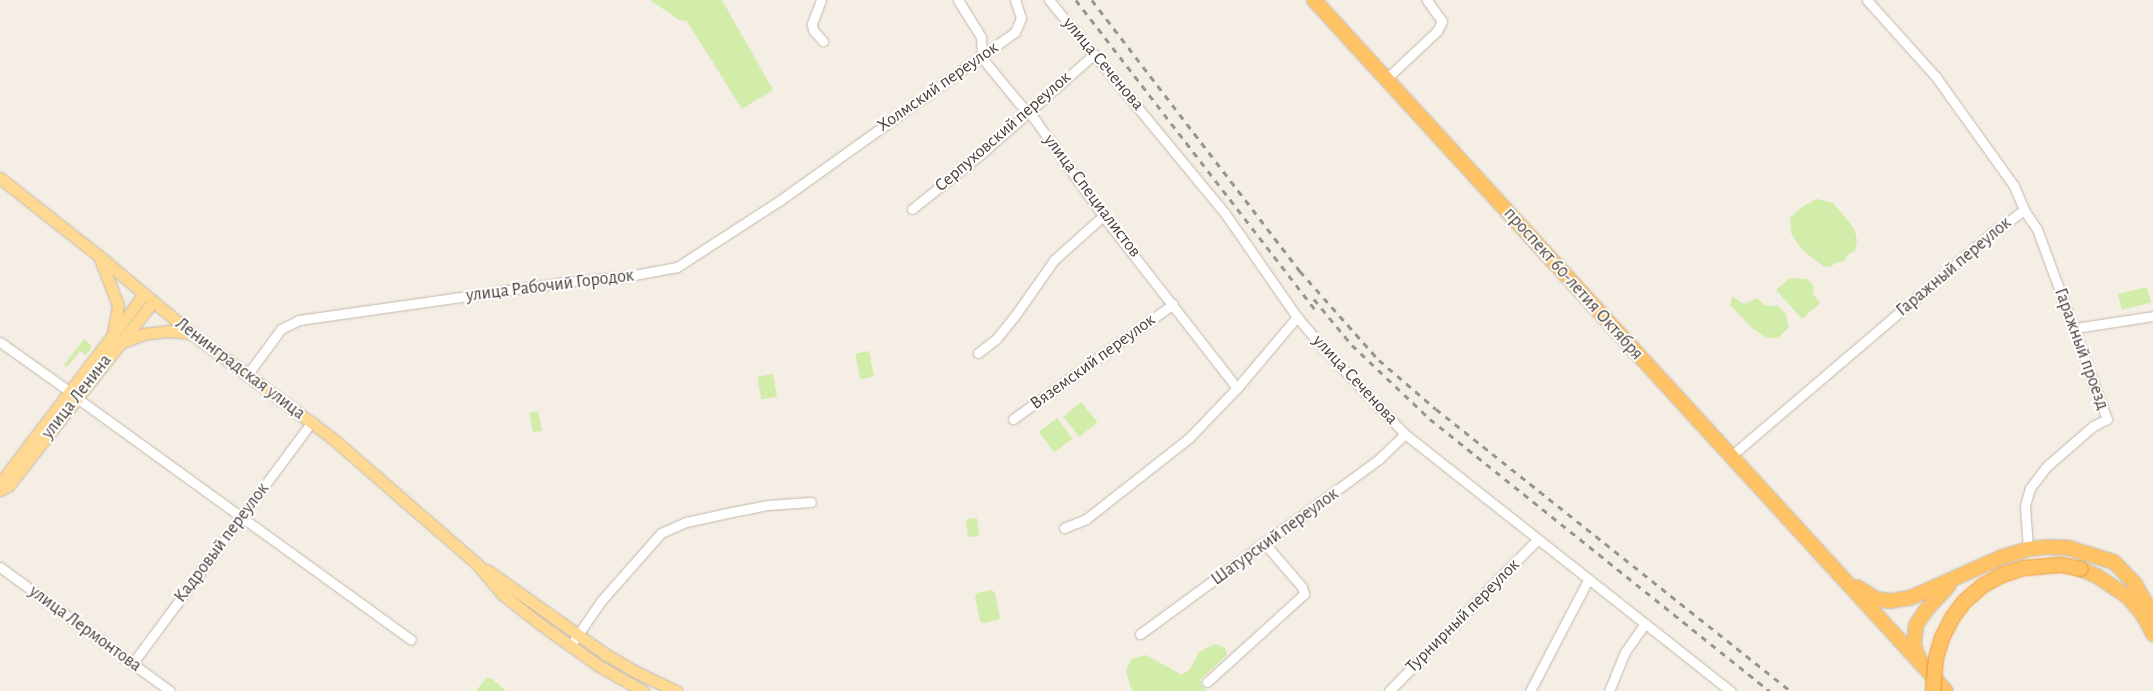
<!DOCTYPE html>
<meta charset="utf-8">
<style>
body{margin:0}
#map{position:relative;width:2153px;height:691px;overflow:hidden;background:#f4eee5;font-family:"Alegreya Sans",sans-serif}
div>[style]{position:absolute}
.green>*{inset:0;background:#d2ecaa;transform-origin:0 0}
.roads{filter:drop-shadow(0 0 1px #c3b8a9) drop-shadow(0 0 1px #c3b8a9)}
.minor>*{height:9px;margin:-4.5px;padding:0 4.5px;transform-origin:4.5px;border-radius:4.5px;background:#fff}
.major>*{height:11px;margin:-5.5px;padding:0 5.5px;transform-origin:5.5px;border-radius:5.5px;background:#ffd992}
.highway>*{height:14px;margin:-7px;padding:0 7px;transform-origin:7px;border-radius:7px;background:#ffc264}
.rail>*{height:2.5px;margin-top:-1.25px;transform-origin:0;background:repeating-linear-gradient(90deg,#959595 0 6px,transparent 0 12px)}
.bridges{filter:drop-shadow(0 0 1px #ea9729) drop-shadow(0 0 1px #ea9729)}
.highway-bridge>*{height:14px;margin:-7px;padding:0 7px;transform-origin:7px;border-radius:7px;background:#ffc264}
span{translate:-50% -50%;white-space:nowrap;text-align:center;line-height:1.15;-webkit-text-stroke:4px #fff;paint-order:stroke}
.street-label{font-size:18px;color:#473e34}
</style>
<div id="map">
<div class="green">
<div style="clip-path:polygon(650px 0,722px 0,773px 90px,742px 109px,687px 21px,679px 20px)"></div>
<div style="clip-path:polygon(1817px 199px,1833px 203px,1854px 228px,1857px 240px,1855px 251px,1847px 255px,1845px 261px,1837px 262px,1830px 267px,1823px 266px,1801px 249px,1791px 233px,1790px 218px,1802px 207px)"></div>
<div style="clip-path:polygon(1790px 278px,1807px 279px,1814px 286px,1813px 294px,1820px 303px,1802px 319px,1776px 290px)"></div>
<div style="left:2147px;top:287px;width:16px;height:30px;rotate:76deg"></div>
<div style="clip-path:polygon(1732px 296px,1744px 304px,1757px 298px,1766px 306px,1778px 305px,1786px 314px,1789px 327px,1778px 338px,1767px 338px,1752px 328px,1730px 305px)"></div>
<div style="clip-path:polygon(84px 339px,90px 344px,91px 348px,86px 355px,80px 351px,67px 367px,64px 365px)"></div>
<div style="left:869px;top:351px;width:26px;height:14px;rotate:79deg"></div>
<div style="left:773px;top:374px;width:23px;height:16px;rotate:80deg"></div>
<div style="left:1081px;top:402px;width:26px;height:23px;rotate:51deg"></div>
<div style="left:538px;top:411px;width:20px;height:9px;rotate:79deg"></div>
<div style="left:1057px;top:418px;width:26px;height:23px;rotate:53deg"></div>
<div style="left:977px;top:518px;width:18px;height:11px;rotate:84deg"></div>
<div style="clip-path:polygon(992px 590px,995px 593px,1000px 617px,998px 620px,982px 623px,980px 621px,975px 597px,977px 593px)"></div>
<div style="clip-path:polygon(1215px 644px,1225px 648px,1227px 655px,1201px 679px,1201px 684px,1206px 691px,1133px 691px,1130px 685px,1126px 671px,1131px 659px,1146px 655px,1182px 675px,1190px 669px,1199px 652px)"></div>
<div style="clip-path:polygon(486px 678px,491px 678px,506px 691px,476px 691px)"></div>
</div>
<div class="roads">
<div class="minor">
<div style="left:821px;top:0;width:26px;rotate:111deg"></div>
<div style="left:812px;top:24px;width:6px;rotate:81deg"></div>
<div style="left:813px;top:30px;width:15px;rotate:48deg"></div>
<div style="left:958px;top:0;width:44px;rotate:58.1deg"></div>
<div style="left:981px;top:37px;width:21px;rotate:87deg"></div>
<div style="left:982px;top:58px;width:58px;rotate:50.6deg"></div>
<div style="left:1019px;top:103px;width:20px;rotate:45deg"></div>
<div style="left:1033px;top:117px;width:121px;rotate:54.7deg"></div>
<div style="left:1103px;top:216px;width:218px;rotate:52.1deg"></div>
<div style="left:1049px;top:0;width:275px;rotate:50.5deg"></div>
<div style="left:1224px;top:212px;width:128px;rotate:55.2deg"></div>
<div style="left:1297px;top:317px;width:42px;rotate:49.8deg"></div>
<div style="left:1324px;top:349px;width:117px;rotate:46.4deg"></div>
<div style="left:1405px;top:434px;width:415px;rotate:38.3deg"></div>
<div style="left:1867px;top:0;width:103px;rotate:48.1deg"></div>
<div style="left:1936px;top:77px;width:134px;rotate:54.4deg"></div>
<div style="left:2014px;top:186px;width:26px;rotate:67deg"></div>
<div style="left:2024px;top:210px;width:23px;rotate:56deg"></div>
<div style="left:2037px;top:229px;width:202px;rotate:69.8deg"></div>
<div style="left:2107px;top:419px;width:16px;rotate:153deg"></div>
<div style="left:2093px;top:426px;width:62px;rotate:138.9deg"></div>
<div style="left:2046px;top:467px;width:26px;rotate:127deg"></div>
<div style="left:2030px;top:488px;width:19px;rotate:106deg"></div>
<div style="left:2025px;top:506px;width:43px;rotate:86deg"></div>
<div style="left:1386px;top:79px;width:70px;rotate:-43.3deg"></div>
<div style="left:1437px;top:31px;width:11px;rotate:-63deg"></div>
<div style="left:1442px;top:21px;width:26px;rotate:-126deg"></div>
<div style="left:912px;top:209px;width:87px;rotate:-38.5deg"></div>
<div style="left:980px;top:155px;width:152px;rotate:-41.5deg"></div>
<div style="left:2075px;top:328px;width:79px;rotate:-8.7deg"></div>
<div style="left:0;top:342px;width:85px;rotate:35.4deg"></div>
<div style="left:978px;top:353px;width:23px;rotate:-38deg"></div>
<div style="left:996px;top:339px;width:28px;rotate:-51deg"></div>
<div style="left:1014px;top:317px;width:70px;rotate:-54.9deg"></div>
<div style="left:1054px;top:260px;width:66px;rotate:-41.9deg"></div>
<div style="left:247px;top:375px;width:57px;rotate:-53.5deg"></div>
<div style="left:281px;top:329px;width:20px;rotate:-27deg"></div>
<div style="left:299px;top:320px;width:270px;rotate:-8.1deg"></div>
<div style="left:566px;top:282px;width:63px;rotate:-5.4deg"></div>
<div style="left:629px;top:276px;width:49px;rotate:-10.6deg"></div>
<div style="left:677px;top:267px;width:121px;rotate:-32.9deg"></div>
<div style="left:779px;top:201px;width:290px;rotate:-35.6deg"></div>
<div style="left:1015px;top:32px;width:15px;rotate:-67deg"></div>
<div style="left:1021px;top:18px;width:19px;rotate:-108deg"></div>
<div style="left:77px;top:398px;width:412px;rotate:35.9deg"></div>
<div style="left:1013px;top:419px;width:197px;rotate:-35.7deg"></div>
<div style="left:1731px;top:456px;width:337px;rotate:-40.5deg"></div>
<div style="left:1987px;top:237px;width:46px;rotate:-36.1deg"></div>
<div style="left:1064px;top:528px;width:24px;rotate:-22deg"></div>
<div style="left:1086px;top:519px;width:131px;rotate:-38.2deg"></div>
<div style="left:1189px;top:438px;width:69px;rotate:-46.2deg"></div>
<div style="left:1237px;top:388px;width:93px;rotate:-49.8deg"></div>
<div style="left:0;top:567px;width:210px;rotate:36.1deg"></div>
<div style="left:1140px;top:634px;width:296px;rotate:-36.2deg"></div>
<div style="left:1379px;top:459px;width:36px;rotate:-44deg"></div>
<div style="left:570px;top:646px;width:55px;rotate:-55.4deg"></div>
<div style="left:601px;top:601px;width:91px;rotate:-48.6deg"></div>
<div style="left:661px;top:533px;width:27px;rotate:-24deg"></div>
<div style="left:686px;top:522px;width:47px;rotate:-12.3deg"></div>
<div style="left:732px;top:512px;width:37px;rotate:-11deg"></div>
<div style="left:768px;top:505px;width:43px;rotate:-4deg"></div>
<div style="left:132px;top:664px;width:302px;rotate:-53.4deg"></div>
<div style="left:1207px;top:682px;width:131px;rotate:-42.2deg"></div>
<div style="left:1304px;top:594px;width:7px;rotate:-106deg"></div>
<div style="left:1302px;top:587px;width:57px;rotate:-130.7deg"></div>
<div style="left:1389px;top:691px;width:211px;rotate:-45.6deg"></div>
<div style="left:1530px;top:691px;width:125px;rotate:-62.4deg"></div>
<div style="left:1609px;top:691px;width:42px;rotate:-67.7deg"></div>
<div style="left:1625px;top:652px;width:35px;rotate:-55deg"></div>
</div>
<div class="major">
<div style="left:0;top:178px;width:126px;rotate:38.2deg"></div>
<div style="left:99px;top:256px;width:120px;rotate:39.9deg"></div>
<div style="left:191px;top:333px;width:176px;rotate:36.7deg"></div>
<div style="left:332px;top:438px;width:192px;rotate:41deg"></div>
<div style="left:477px;top:564px;width:39px;rotate:50deg"></div>
<div style="left:502px;top:594px;width:48px;rotate:38.3deg"></div>
<div style="left:540px;top:624px;width:72px;rotate:35.4deg"></div>
<div style="left:599px;top:666px;width:51px;rotate:29.6deg"></div>
<div style="left:100px;top:259px;width:49px;rotate:68.6deg"></div>
<div style="left:118px;top:305px;width:29px;rotate:100deg"></div>
<div style="left:120px;top:343px;width:25px;rotate:-21deg"></div>
<div style="left:143px;top:334px;width:25px;rotate:-7deg"></div>
<div style="left:168px;top:331px;width:23px;rotate:5deg"></div>
<div style="left:0;top:483px;width:238px;rotate:-52.7deg"></div>
<div style="left:0;top:490px;width:9px;rotate:-27deg"></div>
<div style="left:8px;top:486px;width:234px;rotate:-51.8deg"></div>
<div style="left:487px;top:570px;width:145px;rotate:35.4deg"></div>
<div style="left:605px;top:654px;width:34px;rotate:30deg"></div>
<div style="left:634px;top:671px;width:47px;rotate:25.5deg"></div>
</div>
<div class="highway">
<div style="left:1314px;top:0;width:936px;rotate:47.55deg"></div>
<div style="left:2081px;top:569px;width:17px;rotate:24deg"></div>
<div style="left:2097px;top:576px;width:36px;rotate:34deg"></div>
<div style="left:2127px;top:596px;width:23px;rotate:49deg"></div>
<div style="left:2142px;top:613px;width:24px;rotate:62deg"></div>
<div style="left:1857px;top:587px;width:22px;rotate:32deg"></div>
<div style="left:1876px;top:599px;width:14px;rotate:8deg"></div>
<div style="left:1890px;top:601px;width:20px;rotate:-9deg"></div>
<div style="left:1910px;top:598px;width:101px;rotate:-24deg"></div>
<div style="left:2002px;top:557px;width:27px;rotate:-17deg"></div>
<div style="left:2028px;top:549px;width:18px;rotate:-6deg"></div>
<div style="left:2046px;top:547px;width:23px;rotate:2deg"></div>
<div style="left:2069px;top:548px;width:47px;rotate:17.3deg"></div>
<div style="left:2114px;top:562px;width:30px;rotate:46deg"></div>
<div style="left:2135px;top:584px;width:37px;rotate:61deg"></div>
<div style="left:1919px;top:659px;width:15px;rotate:-110deg"></div>
<div style="left:1914px;top:645px;width:20px;rotate:-84deg"></div>
<div style="left:1916px;top:625px;width:18px;rotate:-56deg"></div>
<div style="left:1926px;top:610px;width:33px;rotate:-47deg"></div>
</div>
</div>
<div class="rail">
<div style="left:1076px;top:0;width:393px;rotate:52.3deg"></div>
<div style="left:1092px;top:0;width:342px;rotate:52.5deg"></div>
<div style="left:1300px;top:271px;width:119px;rotate:48.4deg"></div>
<div style="left:1379px;top:360px;width:75px;rotate:40.7deg"></div>
<div style="left:1436px;top:409px;width:453px;rotate:38.5deg"></div>
<div style="left:1314px;top:299px;width:60px;rotate:50.4deg"></div>
<div style="left:1352px;top:345px;width:108px;rotate:43.5deg"></div>
<div style="left:1430px;top:419px;width:435px;rotate:38.7deg"></div>
</div>
<div class="bridges">
<div class="highway-bridge">
<div style="left:1933px;top:691px;width:33px;rotate:-85deg"></div>
<div style="left:1936px;top:658px;width:21px;rotate:-73deg"></div>
<div style="left:1942px;top:638px;width:22px;rotate:-63deg"></div>
<div style="left:1952px;top:618px;width:21px;rotate:-53deg"></div>
<div style="left:1965px;top:601px;width:23px;rotate:-41deg"></div>
<div style="left:1982px;top:586px;width:23px;rotate:-29deg"></div>
<div style="left:2002px;top:575px;width:23px;rotate:-18deg"></div>
<div style="left:2024px;top:568px;width:38px;rotate:-5deg"></div>
<div style="left:2062px;top:565px;width:19px;rotate:12deg"></div>
</div>
</div>
<div class="street-label">
<span style="left:1103px;top:64px;rotate:50deg">улица Сеченова</span>
<span style="left:938px;top:87px;rotate:-35deg">Холмский переулок</span>
<span style="left:1003px;top:132px;rotate:-41deg">Серпуховский переулок</span>
<span style="left:1092px;top:196px;rotate:53deg">улица Специалистов</span>
<span style="left:1954px;top:267px;rotate:-40deg">Гаражный переулок</span>
<span style="left:1573px;top:284px;rotate:48deg">проспект 60-летия Октября</span>
<span style="left:550px;top:286px;rotate:-7deg">улица Рабочий Городок</span>
<span style="left:2081px;top:349px;rotate:70deg">Гаражный проезд</span>
<span style="left:1093px;top:362px;rotate:-36deg">Вяземский переулок</span>
<span style="left:240px;top:369px;rotate:37deg">Ленинградская улица</span>
<span style="left:1355px;top:380px;rotate:47deg">улица Сеченова</span>
<span style="left:77px;top:397px;rotate:-52deg">улица Ленина</span>
<span style="left:1275px;top:537px;rotate:-36deg">Шатурский переулок</span>
<span style="left:222px;top:543px;rotate:-53deg">Кадровый переулок</span>
<span style="left:1463px;top:616px;rotate:-45deg">Турнирный переулок</span>
<span style="left:85px;top:629px;rotate:36deg">улица Лермонтова</span>
</div>
</div>
